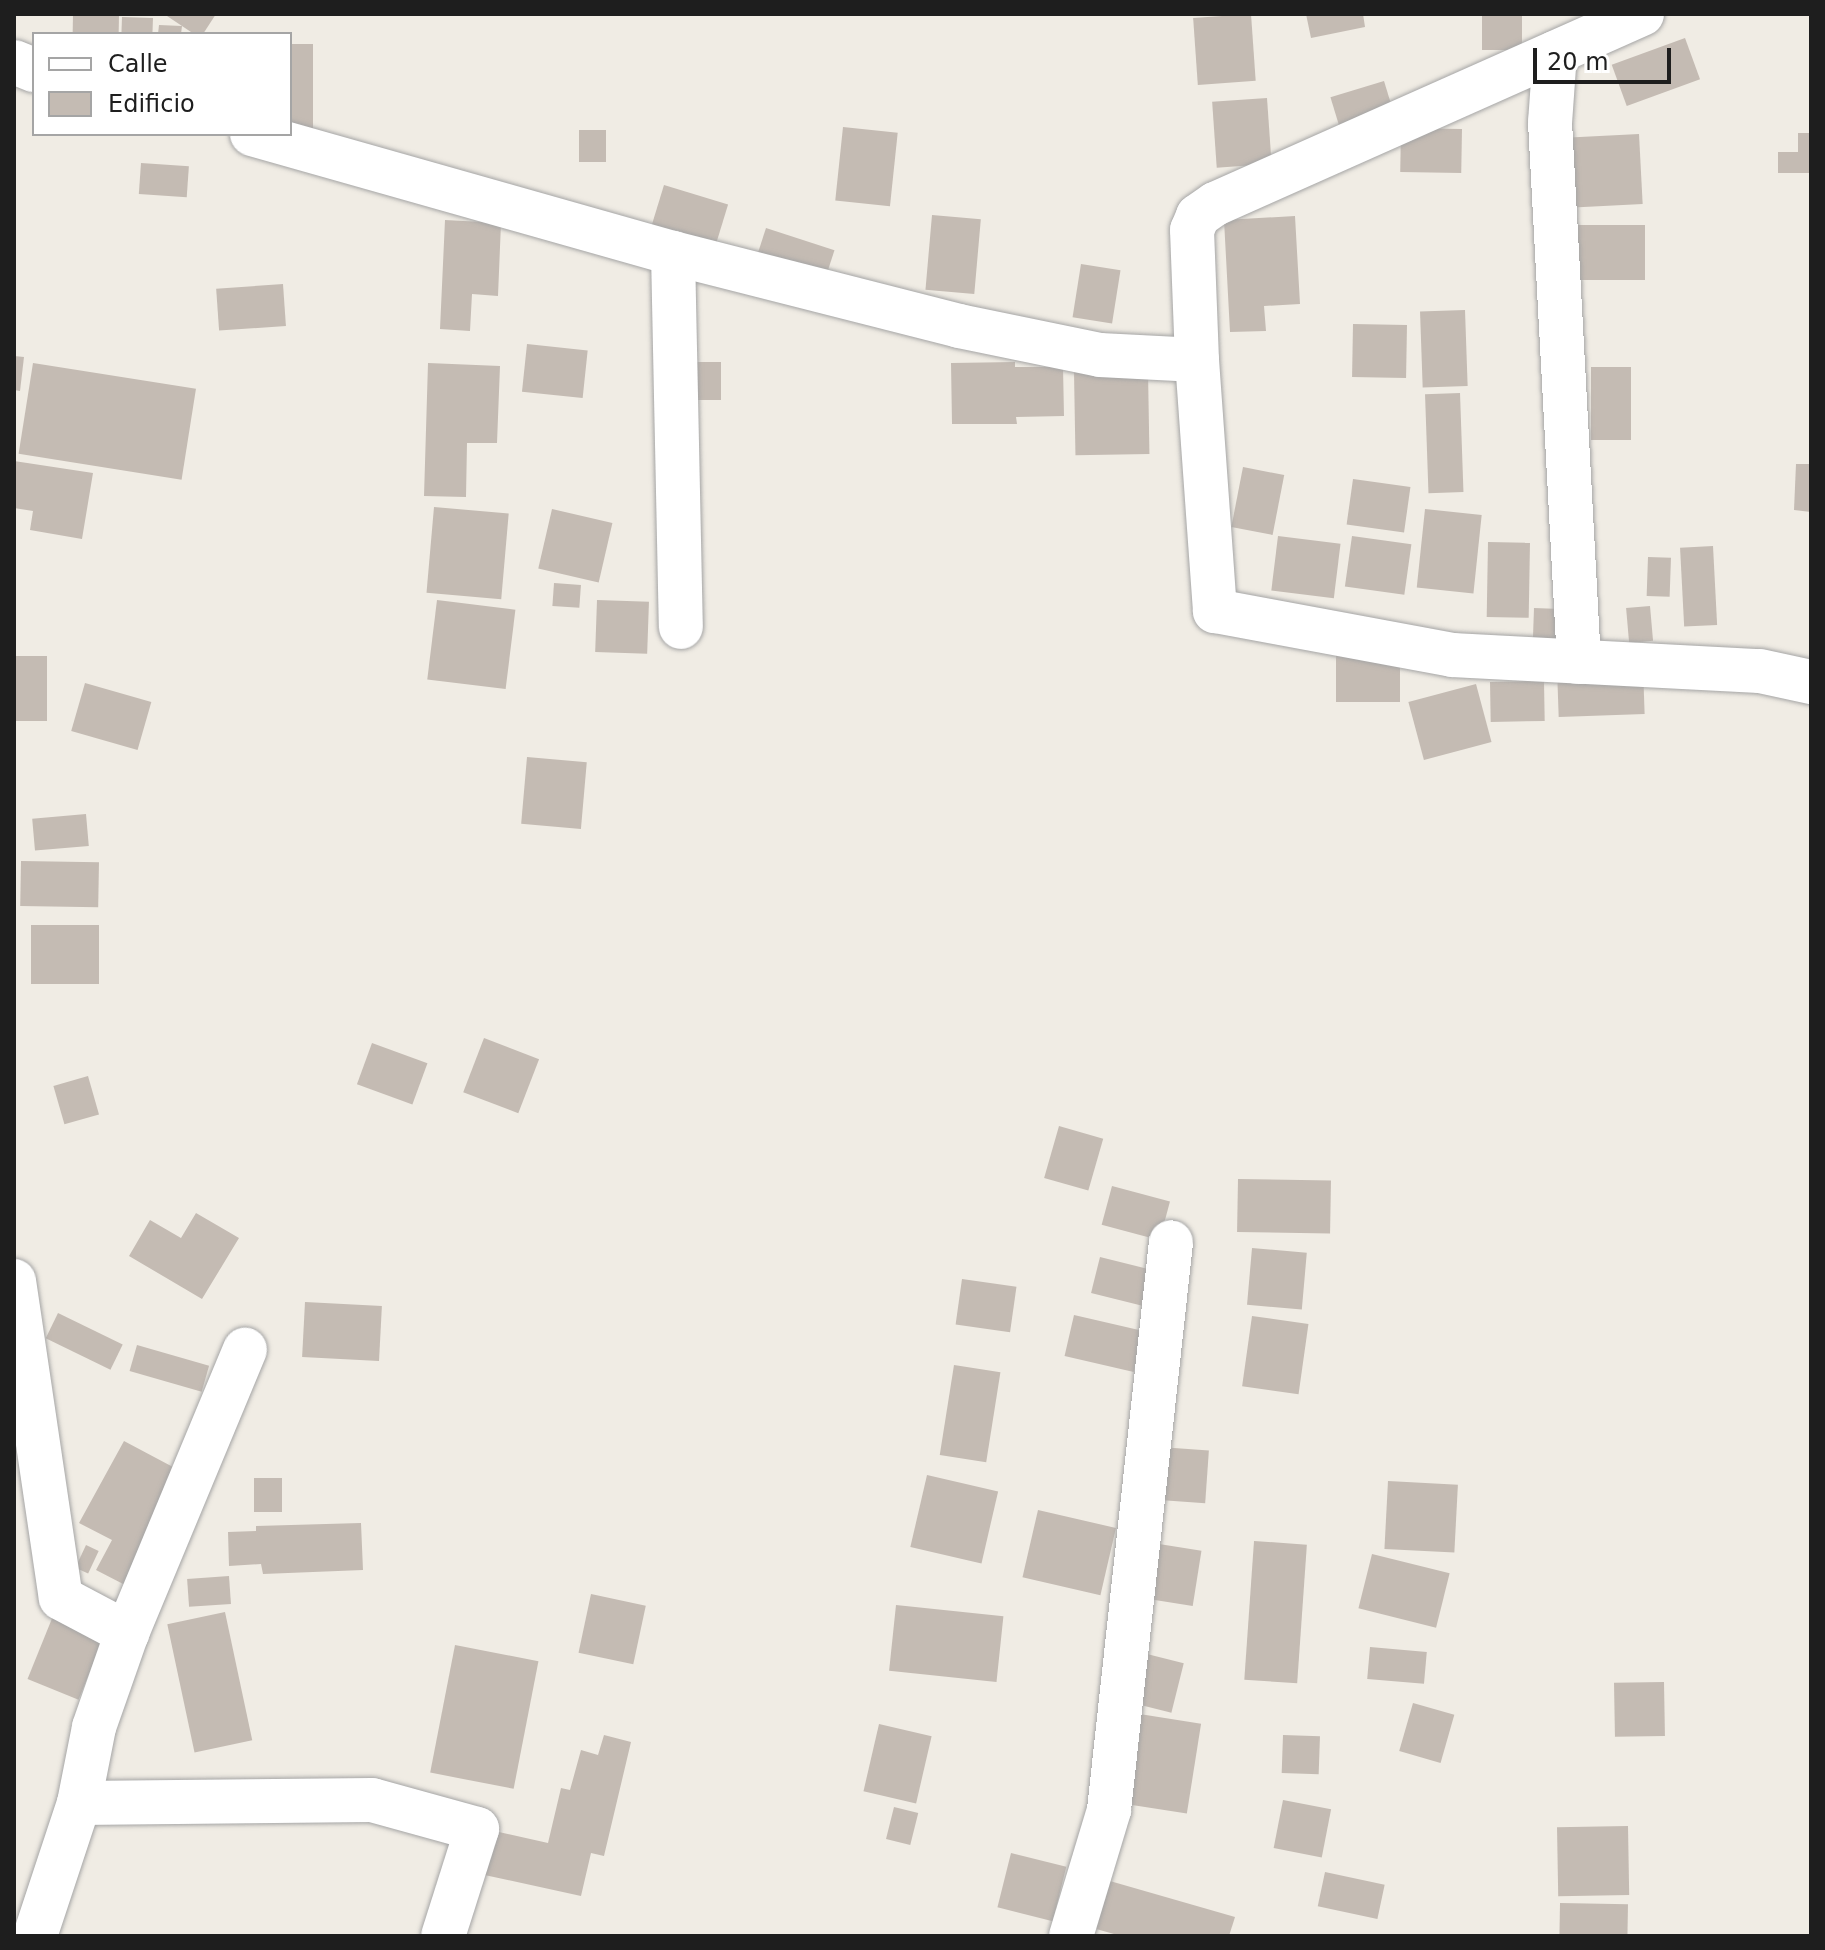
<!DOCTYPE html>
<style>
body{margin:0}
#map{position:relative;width:1825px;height:1950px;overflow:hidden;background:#f0ece4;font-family:"DejaVu Sans",sans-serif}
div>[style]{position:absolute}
.building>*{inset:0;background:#c4bbb3;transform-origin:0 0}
.roads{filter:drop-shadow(0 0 2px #a5a5a5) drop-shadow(0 0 2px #a5a5a5)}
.minor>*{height:44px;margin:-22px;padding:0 22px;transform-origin:22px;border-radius:22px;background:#fff}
span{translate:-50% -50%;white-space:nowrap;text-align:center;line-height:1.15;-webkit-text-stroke:6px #fff;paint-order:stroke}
.frame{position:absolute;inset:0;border:16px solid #1e1e1e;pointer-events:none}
.legend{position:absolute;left:32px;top:32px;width:260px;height:104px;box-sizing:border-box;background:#fff;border:2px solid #a5a5a5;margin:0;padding:10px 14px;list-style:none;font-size:24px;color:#1e1e1e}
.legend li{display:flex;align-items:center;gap:16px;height:40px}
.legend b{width:40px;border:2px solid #a5a5a5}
.scale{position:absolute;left:1533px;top:48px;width:138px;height:36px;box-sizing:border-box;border:4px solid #1e1e1e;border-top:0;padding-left:10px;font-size:24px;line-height:28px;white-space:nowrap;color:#1e1e1e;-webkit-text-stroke:6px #fff;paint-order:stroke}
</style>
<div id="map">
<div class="building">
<div style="left:73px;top:14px;width:46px;height:20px;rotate:1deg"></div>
<div style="clip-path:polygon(164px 14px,216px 14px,203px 34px,194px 34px)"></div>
<div style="left:1251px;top:14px;width:67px;height:58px;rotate:86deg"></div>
<div style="clip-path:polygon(1306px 14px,1363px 14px,1365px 27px,1311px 38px)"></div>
<div style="left:1482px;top:14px;width:40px;height:36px"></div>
<div style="left:122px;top:17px;width:31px;height:17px;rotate:2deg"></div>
<div style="clip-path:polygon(159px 25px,182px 26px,181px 34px,158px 34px)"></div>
<div style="left:1685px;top:38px;width:44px;height:78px;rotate:70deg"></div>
<div style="left:290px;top:44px;width:23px;height:85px"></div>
<div style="left:1384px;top:81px;width:42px;height:56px;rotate:73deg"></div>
<div style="left:1267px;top:98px;width:66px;height:55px;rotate:86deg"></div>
<div style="left:843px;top:127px;width:55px;height:74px;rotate:6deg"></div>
<div style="left:1401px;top:128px;width:61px;height:44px;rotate:1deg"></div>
<div style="left:579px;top:130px;width:27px;height:32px"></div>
<div style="clip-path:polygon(1798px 133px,1811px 133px,1811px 173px,1778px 173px,1778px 152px,1798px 152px)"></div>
<div style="left:1639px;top:134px;width:70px;height:69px;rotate:87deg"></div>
<div style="left:141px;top:163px;width:48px;height:31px;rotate:4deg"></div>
<div style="left:664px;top:185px;width:67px;height:46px;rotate:17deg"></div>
<div style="left:932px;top:215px;width:49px;height:75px;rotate:5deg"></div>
<div style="clip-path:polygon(1295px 216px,1300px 304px,1264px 306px,1266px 331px,1230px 332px,1224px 220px)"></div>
<div style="clip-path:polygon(445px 220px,501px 223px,498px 296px,472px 294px,470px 331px,440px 329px)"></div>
<div style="left:1577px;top:225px;width:68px;height:55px"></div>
<div style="left:766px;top:228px;width:72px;height:36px;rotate:18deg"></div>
<div style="left:1081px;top:264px;width:40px;height:54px;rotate:9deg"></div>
<div style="left:283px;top:284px;width:42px;height:67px;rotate:86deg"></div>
<div style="left:1465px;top:310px;width:76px;height:45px;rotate:88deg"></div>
<div style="left:1353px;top:324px;width:54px;height:53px;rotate:1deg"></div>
<div style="left:527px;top:344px;width:61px;height:48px;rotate:6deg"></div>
<div style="clip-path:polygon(14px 356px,24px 357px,20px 391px,14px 390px)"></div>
<div style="left:679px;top:362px;width:42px;height:38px"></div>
<div style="clip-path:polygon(1015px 362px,1015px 367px,1063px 367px,1064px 416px,1016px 417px,1017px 424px,952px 424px,951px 363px)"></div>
<div style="left:33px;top:363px;width:165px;height:92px;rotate:9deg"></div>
<div style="clip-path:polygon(428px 363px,500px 366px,497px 443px,467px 443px,466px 497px,424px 496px)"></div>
<div style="left:1591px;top:367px;width:40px;height:73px"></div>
<div style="left:1148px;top:371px;width:83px;height:74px;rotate:89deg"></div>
<div style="left:1460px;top:393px;width:99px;height:35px;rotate:88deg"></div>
<div style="clip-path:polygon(14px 461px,93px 473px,82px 539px,30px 530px,33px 511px,14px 508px)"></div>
<div style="clip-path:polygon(1796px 464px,1811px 464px,1811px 512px,1794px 510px)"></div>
<div style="left:1243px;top:467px;width:42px;height:61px;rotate:11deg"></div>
<div style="left:1353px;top:479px;width:58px;height:46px;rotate:8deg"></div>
<div style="left:434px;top:507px;width:75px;height:86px;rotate:5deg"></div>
<div style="left:552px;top:509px;width:62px;height:61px;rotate:13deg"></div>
<div style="left:1425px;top:509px;width:57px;height:79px;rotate:6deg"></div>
<div style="left:1278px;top:536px;width:63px;height:55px;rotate:7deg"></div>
<div style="left:1352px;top:536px;width:60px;height:51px;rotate:8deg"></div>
<div style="left:1488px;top:542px;width:42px;height:75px;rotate:1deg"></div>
<div style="left:1713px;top:546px;width:79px;height:33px;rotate:87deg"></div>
<div style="left:1648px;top:557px;width:23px;height:39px;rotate:2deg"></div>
<div style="left:554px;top:583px;width:27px;height:23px;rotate:4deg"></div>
<div style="left:437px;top:600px;width:79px;height:80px;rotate:7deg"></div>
<div style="left:597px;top:600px;width:52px;height:52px;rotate:2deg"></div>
<div style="left:1650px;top:606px;width:35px;height:24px;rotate:85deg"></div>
<div style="left:1534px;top:608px;width:33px;height:40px;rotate:2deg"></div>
<div style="left:1336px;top:651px;width:64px;height:51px"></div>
<div style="left:14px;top:656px;width:33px;height:65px"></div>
<div style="left:1643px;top:667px;width:47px;height:86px;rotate:88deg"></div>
<div style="left:1544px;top:681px;width:40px;height:54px;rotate:89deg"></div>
<div style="left:85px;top:683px;width:69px;height:50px;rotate:16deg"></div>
<div style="left:1476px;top:684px;width:60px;height:70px;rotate:75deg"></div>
<div style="left:527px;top:757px;width:60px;height:67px;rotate:5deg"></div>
<div style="left:86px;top:814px;width:32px;height:54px;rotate:85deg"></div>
<div style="left:21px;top:861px;width:78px;height:45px;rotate:1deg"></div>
<div style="left:31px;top:925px;width:68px;height:59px"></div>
<div style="left:484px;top:1038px;width:59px;height:58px;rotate:21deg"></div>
<div style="left:372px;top:1043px;width:59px;height:44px;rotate:20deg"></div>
<div style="left:88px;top:1076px;width:40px;height:36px;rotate:74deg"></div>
<div style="left:1059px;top:1126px;width:46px;height:54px;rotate:16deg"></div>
<div style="left:1238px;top:1179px;width:93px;height:53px;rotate:1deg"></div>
<div style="left:1112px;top:1186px;width:60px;height:40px;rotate:15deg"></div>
<div style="clip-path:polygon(196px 1213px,239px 1238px,202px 1299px,129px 1256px,150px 1220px,181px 1238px)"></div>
<div style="left:1252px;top:1248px;width:55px;height:57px;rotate:5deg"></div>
<div style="left:1100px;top:1257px;width:60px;height:37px;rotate:14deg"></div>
<div style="left:962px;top:1279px;width:55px;height:46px;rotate:8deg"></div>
<div style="left:305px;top:1302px;width:77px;height:55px;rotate:3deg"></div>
<div style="left:58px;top:1313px;width:72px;height:28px;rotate:26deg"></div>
<div style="left:1074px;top:1315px;width:71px;height:42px;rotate:13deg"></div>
<div style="left:1252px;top:1316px;width:57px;height:71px;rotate:8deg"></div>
<div style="left:137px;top:1345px;width:75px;height:27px;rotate:16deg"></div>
<div style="left:954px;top:1365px;width:47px;height:91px;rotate:9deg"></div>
<div style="clip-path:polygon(124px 1441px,188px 1475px,127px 1586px,96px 1570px,112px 1540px,79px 1523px)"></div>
<div style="left:1160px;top:1447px;width:49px;height:53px;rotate:4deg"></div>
<div style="left:927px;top:1475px;width:73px;height:74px;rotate:13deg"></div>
<div style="left:254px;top:1478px;width:28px;height:34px"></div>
<div style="left:1388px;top:1481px;width:70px;height:68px;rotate:3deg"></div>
<div style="left:1038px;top:1510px;width:80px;height:69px;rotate:13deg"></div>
<div style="clip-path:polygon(361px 1523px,363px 1570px,263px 1574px,261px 1564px,229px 1566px,228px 1532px,256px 1531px,256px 1526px)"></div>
<div style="left:1254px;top:1541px;width:53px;height:139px;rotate:4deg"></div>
<div style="left:1159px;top:1544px;width:43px;height:56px;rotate:9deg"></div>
<div style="left:86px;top:1545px;width:14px;height:25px;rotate:25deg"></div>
<div style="left:1372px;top:1554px;width:80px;height:56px;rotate:14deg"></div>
<div style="left:229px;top:1576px;width:28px;height:42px;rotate:86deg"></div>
<div style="left:591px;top:1594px;width:56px;height:60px;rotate:12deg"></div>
<div style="left:896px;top:1605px;width:108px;height:66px;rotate:6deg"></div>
<div style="left:225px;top:1612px;width:131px;height:59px;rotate:78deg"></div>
<div style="left:53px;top:1616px;width:55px;height:68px;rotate:22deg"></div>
<div style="left:455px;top:1645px;width:85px;height:130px;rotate:11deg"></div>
<div style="left:1370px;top:1647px;width:57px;height:32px;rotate:5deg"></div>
<div style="left:1143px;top:1653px;width:42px;height:51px;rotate:14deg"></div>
<div style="left:1664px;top:1682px;width:54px;height:50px;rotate:89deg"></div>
<div style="left:1413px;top:1703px;width:43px;height:50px;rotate:16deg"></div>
<div style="left:1127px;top:1712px;width:75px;height:91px;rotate:9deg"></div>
<div style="left:879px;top:1724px;width:54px;height:69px;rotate:13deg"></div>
<div style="clip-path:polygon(604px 1735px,631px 1742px,604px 1856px,591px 1853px,581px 1896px,480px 1874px,490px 1830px,548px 1843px,561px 1788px,570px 1790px,581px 1750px,598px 1755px)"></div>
<div style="left:1283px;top:1735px;width:37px;height:38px;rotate:2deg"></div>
<div style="left:1283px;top:1800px;width:49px;height:49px;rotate:11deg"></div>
<div style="left:894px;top:1807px;width:25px;height:33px;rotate:14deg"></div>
<div style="left:1628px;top:1826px;width:69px;height:71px;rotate:89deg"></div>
<div style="left:1011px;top:1853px;width:57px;height:56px;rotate:14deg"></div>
<div style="left:1325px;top:1872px;width:61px;height:35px;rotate:12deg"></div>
<div style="clip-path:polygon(1096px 1877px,1235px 1917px,1229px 1936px,1121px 1936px,1082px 1925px)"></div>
<div style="left:1560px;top:1903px;width:68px;height:33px;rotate:1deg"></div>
</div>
<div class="roads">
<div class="minor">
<div style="left:1642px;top:14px;width:467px;rotate:156deg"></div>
<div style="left:1215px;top:204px;width:21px;rotate:145deg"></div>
<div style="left:1198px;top:216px;width:15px;rotate:113deg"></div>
<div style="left:1192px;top:230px;width:130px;rotate:87.8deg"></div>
<div style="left:1197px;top:360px;width:252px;rotate:85.9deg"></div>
<div style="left:1215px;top:611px;width:241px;rotate:10.5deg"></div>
<div style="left:1452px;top:655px;width:308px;rotate:3deg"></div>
<div style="left:1760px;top:671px;width:52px;rotate:12.2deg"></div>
<div style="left:1555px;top:53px;width:69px;rotate:94.1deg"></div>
<div style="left:1550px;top:122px;width:541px;rotate:86.93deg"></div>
<div style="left:14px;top:62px;width:22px;rotate:22deg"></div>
<div style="left:252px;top:134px;width:437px;rotate:15.8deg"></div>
<div style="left:673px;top:253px;width:295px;rotate:14.3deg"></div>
<div style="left:959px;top:326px;width:144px;rotate:11.6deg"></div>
<div style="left:1100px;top:355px;width:97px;rotate:3deg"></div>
<div style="left:673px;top:253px;width:374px;rotate:88.8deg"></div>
<div style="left:14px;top:1281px;width:320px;rotate:81.6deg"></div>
<div style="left:61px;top:1598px;width:75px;rotate:27.9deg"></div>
<div style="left:79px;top:1803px;width:293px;rotate:-0.6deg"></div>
<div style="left:372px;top:1800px;width:109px;rotate:15.4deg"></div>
<div style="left:477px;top:1829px;width:112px;rotate:107.6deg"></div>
<div style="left:35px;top:1936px;width:140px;rotate:-71.7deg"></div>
<div style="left:79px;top:1803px;width:77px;rotate:-78.8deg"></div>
<div style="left:94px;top:1727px;width:100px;rotate:-70.7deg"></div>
<div style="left:127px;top:1633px;width:307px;rotate:-67.4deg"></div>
<div style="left:1071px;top:1936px;width:132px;rotate:-73.2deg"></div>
<div style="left:1109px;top:1810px;width:571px;rotate:-83.77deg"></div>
</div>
</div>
<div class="frame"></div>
<ul class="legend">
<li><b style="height:10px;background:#fff"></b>Calle</li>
<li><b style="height:22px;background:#c4bbb3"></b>Edificio</li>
</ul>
<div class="scale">20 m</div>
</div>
